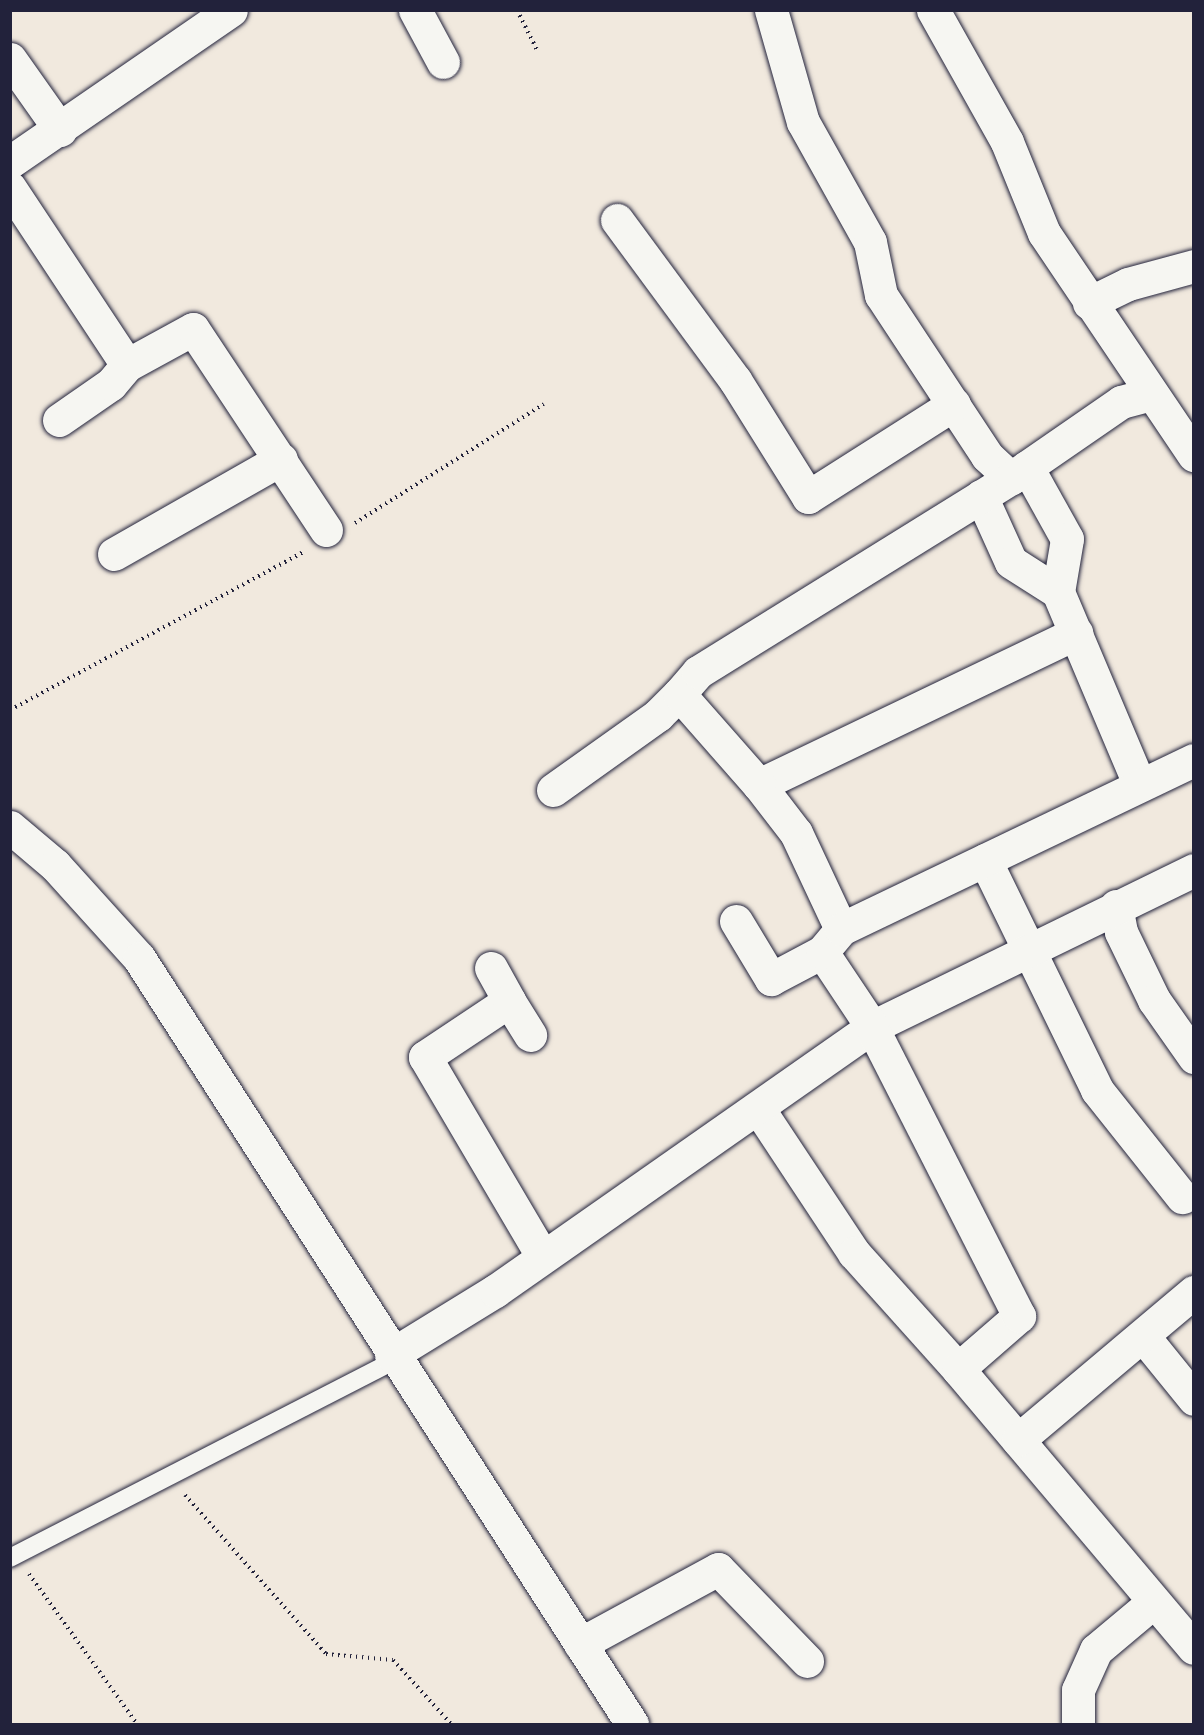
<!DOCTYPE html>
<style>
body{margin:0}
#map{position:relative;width:1204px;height:1735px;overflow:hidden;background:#f1e9de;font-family:Mynerve,sans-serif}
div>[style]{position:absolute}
.path>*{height:4px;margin-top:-2px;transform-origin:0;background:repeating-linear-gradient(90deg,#22223b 0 1.5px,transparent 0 6px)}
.roads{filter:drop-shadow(0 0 2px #22223b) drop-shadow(0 0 2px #22223b)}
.lane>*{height:18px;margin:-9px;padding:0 9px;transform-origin:9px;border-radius:9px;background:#f6f6f2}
.street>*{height:33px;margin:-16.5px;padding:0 16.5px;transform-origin:16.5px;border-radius:16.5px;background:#f6f6f2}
.secondary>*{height:33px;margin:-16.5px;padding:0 16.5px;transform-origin:16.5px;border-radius:16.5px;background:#f6f6f2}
span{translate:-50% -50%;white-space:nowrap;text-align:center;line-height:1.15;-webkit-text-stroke:4.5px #f6f6f2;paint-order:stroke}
.frame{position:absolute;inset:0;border:12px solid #22223b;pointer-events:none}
</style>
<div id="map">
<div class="path">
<div style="left:517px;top:10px;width:45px;rotate:63.4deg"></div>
<div style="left:355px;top:523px;width:223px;rotate:-32.2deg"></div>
<div style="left:10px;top:710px;width:333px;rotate:-28.3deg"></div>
<div style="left:185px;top:1495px;width:213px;rotate:48.4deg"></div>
<div style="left:326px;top:1654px;width:67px;rotate:5.1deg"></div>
<div style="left:393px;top:1660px;width:86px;rotate:47.8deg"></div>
<div style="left:29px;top:1574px;width:185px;rotate:54.2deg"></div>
</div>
<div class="roads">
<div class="lane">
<div style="left:10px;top:1558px;width:432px;rotate:-27.2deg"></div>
</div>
<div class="street">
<div style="left:415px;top:10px;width:59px;rotate:61.7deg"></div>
<div style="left:771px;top:10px;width:116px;rotate:74.1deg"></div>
<div style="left:803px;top:122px;width:137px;rotate:60.8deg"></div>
<div style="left:870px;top:242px;width:54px;rotate:78.3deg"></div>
<div style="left:881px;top:295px;width:193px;rotate:56.6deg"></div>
<div style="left:987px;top:456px;width:33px;rotate:43deg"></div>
<div style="left:933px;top:10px;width:151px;rotate:60.7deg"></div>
<div style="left:1007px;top:142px;width:98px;rotate:67.9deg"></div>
<div style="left:1044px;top:233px;width:268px;rotate:56deg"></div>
<div style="left:10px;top:59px;width:87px;rotate:54.8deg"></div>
<div style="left:10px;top:162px;width:268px;rotate:-34.5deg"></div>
<div style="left:10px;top:188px;width:212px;rotate:56.5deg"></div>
<div style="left:127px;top:365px;width:75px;rotate:-28.6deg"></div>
<div style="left:193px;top:329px;width:241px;rotate:56.5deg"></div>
<div style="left:617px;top:220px;width:199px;rotate:53.6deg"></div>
<div style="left:735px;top:380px;width:138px;rotate:58deg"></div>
<div style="left:808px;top:497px;width:173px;rotate:-32.5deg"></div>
<div style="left:1089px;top:303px;width:43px;rotate:-26deg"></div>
<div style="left:1128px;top:284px;width:68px;rotate:-15.3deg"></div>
<div style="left:59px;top:420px;width:63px;rotate:-34.7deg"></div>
<div style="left:111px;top:384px;width:25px;rotate:-50deg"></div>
<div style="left:1027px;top:467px;width:82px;rotate:60.9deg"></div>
<div style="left:1067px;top:539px;width:54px;rotate:99.6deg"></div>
<div style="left:981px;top:496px;width:72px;rotate:65.6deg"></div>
<div style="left:1011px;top:562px;width:56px;rotate:32.6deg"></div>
<div style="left:1058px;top:592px;width:208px;rotate:67.1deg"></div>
<div style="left:114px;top:554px;width:192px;rotate:-29.6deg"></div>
<div style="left:759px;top:785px;width:352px;rotate:-25.6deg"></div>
<div style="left:553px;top:790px;width:129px;rotate:-35.5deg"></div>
<div style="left:658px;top:715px;width:30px;rotate:-45deg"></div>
<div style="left:985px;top:860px;width:256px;rotate:64deg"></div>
<div style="left:1097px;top:1090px;width:137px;rotate:51.5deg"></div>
<div style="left:1116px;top:906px;width:26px;rotate:79deg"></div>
<div style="left:1121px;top:932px;width:76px;rotate:64.1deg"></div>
<div style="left:1154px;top:1000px;width:70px;rotate:54.9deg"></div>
<div style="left:736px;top:921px;width:68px;rotate:58.9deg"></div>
<div style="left:771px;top:979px;width:58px;rotate:-27.9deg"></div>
<div style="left:841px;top:929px;width:106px;rotate:-115.1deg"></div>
<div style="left:796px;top:833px;width:61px;rotate:-127.6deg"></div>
<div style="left:759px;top:785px;width:121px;rotate:-131.3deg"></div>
<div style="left:679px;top:694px;width:29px;rotate:-49deg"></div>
<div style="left:698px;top:672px;width:368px;rotate:-31.8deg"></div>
<div style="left:1011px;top:478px;width:134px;rotate:-34.6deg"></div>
<div style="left:1121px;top:402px;width:31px;rotate:-15deg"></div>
<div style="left:491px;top:968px;width:38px;rotate:61deg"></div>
<div style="left:509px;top:1001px;width:101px;rotate:146.3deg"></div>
<div style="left:425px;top:1057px;width:232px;rotate:59.5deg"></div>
<div style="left:509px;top:1001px;width:40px;rotate:58deg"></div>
<div style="left:758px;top:1108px;width:174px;rotate:56.5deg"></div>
<div style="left:854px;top:1253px;width:156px;rotate:48.1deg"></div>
<div style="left:958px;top:1369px;width:365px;rotate:49.8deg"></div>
<div style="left:1143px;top:1336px;width:81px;rotate:51deg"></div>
<div style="left:391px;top:1355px;width:122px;rotate:-31.6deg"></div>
<div style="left:495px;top:1291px;width:460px;rotate:-35deg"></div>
<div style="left:872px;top:1027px;width:358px;rotate:-26deg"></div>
<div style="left:958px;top:1369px;width:81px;rotate:-41deg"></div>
<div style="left:1019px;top:1316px;width:324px;rotate:-117deg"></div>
<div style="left:872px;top:1027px;width:90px;rotate:-123.7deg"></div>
<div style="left:822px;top:952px;width:30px;rotate:-50deg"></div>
<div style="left:841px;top:929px;width:391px;rotate:-25.6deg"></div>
<div style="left:1018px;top:1440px;width:230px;rotate:-40.1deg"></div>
<div style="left:580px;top:1644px;width:157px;rotate:-28.5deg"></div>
<div style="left:718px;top:1569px;width:128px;rotate:45.9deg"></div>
<div style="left:1078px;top:1724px;width:34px;rotate:-90deg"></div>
<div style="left:1078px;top:1690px;width:44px;rotate:-65.8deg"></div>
<div style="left:1096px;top:1650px;width:73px;rotate:-40deg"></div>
</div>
<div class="secondary">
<div style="left:10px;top:827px;width:59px;rotate:40.2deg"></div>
<div style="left:55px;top:865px;width:125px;rotate:47.9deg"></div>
<div style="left:139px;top:958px;width:911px;rotate:57.23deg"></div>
</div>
</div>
<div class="frame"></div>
</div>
